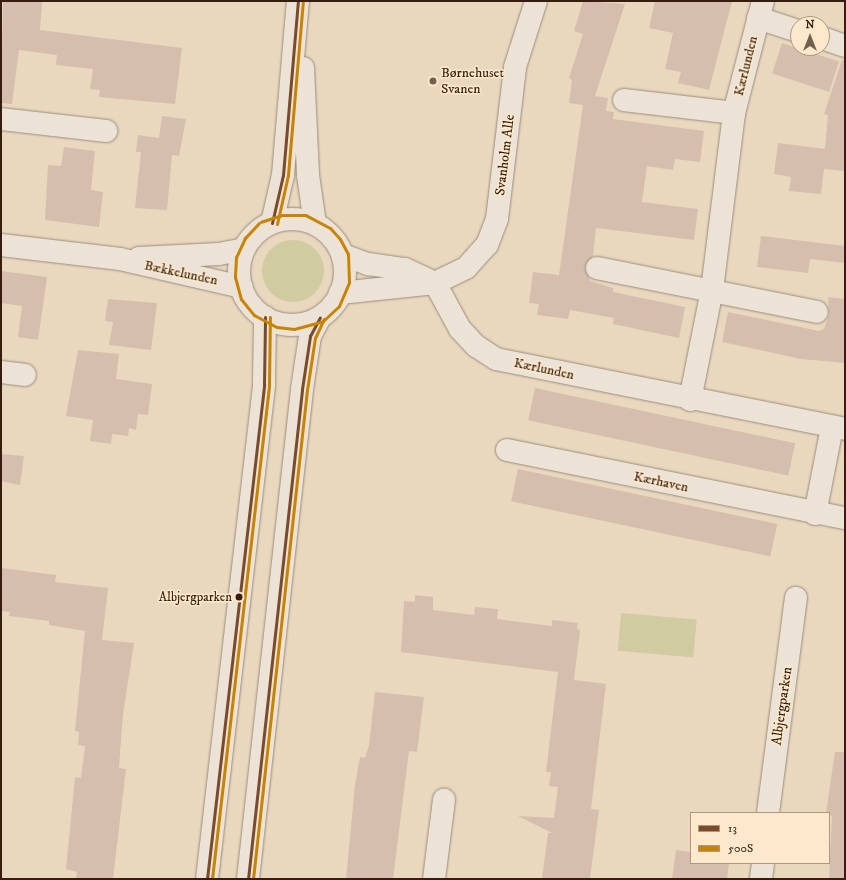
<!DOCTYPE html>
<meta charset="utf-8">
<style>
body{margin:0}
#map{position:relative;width:846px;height:880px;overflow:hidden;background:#ead8be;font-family:"IM FELL DW Pica",serif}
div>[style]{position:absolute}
.green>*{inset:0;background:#d1cba2;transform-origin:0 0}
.round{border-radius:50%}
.building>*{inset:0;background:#d5bead;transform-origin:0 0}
.roads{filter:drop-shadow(0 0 1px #998c7d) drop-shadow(0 0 1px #998c7d)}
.street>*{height:22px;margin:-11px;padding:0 11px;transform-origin:11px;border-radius:11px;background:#ece3d6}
.secondary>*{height:22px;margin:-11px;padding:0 11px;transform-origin:11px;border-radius:11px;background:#ece3d6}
.secondary>.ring{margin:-11px;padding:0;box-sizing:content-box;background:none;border:22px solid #ece3d6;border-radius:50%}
.bus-1>*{height:3px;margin:-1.5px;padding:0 1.5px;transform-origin:1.5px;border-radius:1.5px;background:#7a4b2a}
.bus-2>*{height:3px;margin:-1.5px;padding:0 1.5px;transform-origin:1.5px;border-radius:1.5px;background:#c78404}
.dots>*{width:11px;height:11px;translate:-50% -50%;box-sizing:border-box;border:2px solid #fce8ca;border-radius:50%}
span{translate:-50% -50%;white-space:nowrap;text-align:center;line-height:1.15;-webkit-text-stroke:3px #fce8ca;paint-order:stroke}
.bus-label{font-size:13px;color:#361d10}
.right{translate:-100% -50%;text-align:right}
.street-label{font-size:14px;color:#361d10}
.poi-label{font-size:14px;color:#361d10}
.left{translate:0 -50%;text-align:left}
.frame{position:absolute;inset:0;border:2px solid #361d10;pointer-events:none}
.legend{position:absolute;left:690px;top:812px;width:140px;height:52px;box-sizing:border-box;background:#fce8ca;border:1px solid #ad9780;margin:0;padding:5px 7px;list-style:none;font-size:12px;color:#361d10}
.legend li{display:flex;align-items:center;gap:8px;height:20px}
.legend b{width:20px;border:1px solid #ad9780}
.north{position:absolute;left:790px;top:16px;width:40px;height:40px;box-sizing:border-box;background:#fce8ca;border:1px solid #ad9780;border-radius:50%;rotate:0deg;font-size:11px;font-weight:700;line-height:16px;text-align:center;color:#361d10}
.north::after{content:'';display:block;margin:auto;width:14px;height:18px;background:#755e4d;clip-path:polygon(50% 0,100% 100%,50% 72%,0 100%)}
</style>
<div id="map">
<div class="green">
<div class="round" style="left:262px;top:240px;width:62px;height:62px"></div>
<div style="left:621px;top:613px;width:76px;height:38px;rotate:5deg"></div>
</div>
<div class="building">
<div style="clip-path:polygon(3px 1px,42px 1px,40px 30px,182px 48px,175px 104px,99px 97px,100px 90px,90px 89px,93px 69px,56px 65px,57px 55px,19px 50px,12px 104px,1px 103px)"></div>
<div style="clip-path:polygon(583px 1px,625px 4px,595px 96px,608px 98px,606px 111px,614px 112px,613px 119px,704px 131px,700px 162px,675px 159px,673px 170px,647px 166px,642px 202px,698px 209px,694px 240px,596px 228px,593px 256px,585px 266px,590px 281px,613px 288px,613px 292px,685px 307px,679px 338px,613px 324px,614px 318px,570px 310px,568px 319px,537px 315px,539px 304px,529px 303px,533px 272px,559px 275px,583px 105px,569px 103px,572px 80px,569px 78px,583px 34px,574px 31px)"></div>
<div style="clip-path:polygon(655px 1px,732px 1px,709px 90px,678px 83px,681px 72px,665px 69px,673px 33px,649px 28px)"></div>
<div style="left:782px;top:43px;width:60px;height:32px;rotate:18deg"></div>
<div style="clip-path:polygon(842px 60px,845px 60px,845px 171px,824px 169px,821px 194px,789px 191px,791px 177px,774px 174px,778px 143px,825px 149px,828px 115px,824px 114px)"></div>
<div style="clip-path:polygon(162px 116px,186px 119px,179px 156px,172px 155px,167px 210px,135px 208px,141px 152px,136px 152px,138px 135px,159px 138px)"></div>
<div style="clip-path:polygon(64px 147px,95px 151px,91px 190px,103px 192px,99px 227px,45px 220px,48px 165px,61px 166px)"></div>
<div style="clip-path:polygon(761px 236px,845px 246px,845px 263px,810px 259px,808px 273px,757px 267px)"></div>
<div style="clip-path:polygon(1px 271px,47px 277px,38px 340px,18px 337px,22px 306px,1px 303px)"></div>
<div style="clip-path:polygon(828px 297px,845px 299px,845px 363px,801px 359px,722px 342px,728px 312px,819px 331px,824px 329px,829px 315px)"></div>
<div style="clip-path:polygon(108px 299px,157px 303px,151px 350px,109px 345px,113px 322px,105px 321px)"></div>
<div style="clip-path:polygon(78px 350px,119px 354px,116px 379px,152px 384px,148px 415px,138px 414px,136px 430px,129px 428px,128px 436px,112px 434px,111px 444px,90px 441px,93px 420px,66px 416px)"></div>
<div style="left:535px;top:388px;width:266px;height:33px;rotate:12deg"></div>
<div style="clip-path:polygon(1px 454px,24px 456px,20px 485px,1px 481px)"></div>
<div style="left:518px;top:469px;width:265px;height:33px;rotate:12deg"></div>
<div style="clip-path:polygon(1px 568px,56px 575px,55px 582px,108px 588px,102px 640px,134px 643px,123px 714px,119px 768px,126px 769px,113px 879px,76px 879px,77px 872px,66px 869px,75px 777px,81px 778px,85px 746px,78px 745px,79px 732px,75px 731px,85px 631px,49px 625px,49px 621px,9px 616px,10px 612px,1px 611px)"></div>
<div style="clip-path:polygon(415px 595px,433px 597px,433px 610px,474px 615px,475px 607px,498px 609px,497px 619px,552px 626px,552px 620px,578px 623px,577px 629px,580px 630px,574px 680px,606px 684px,591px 809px,599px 810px,590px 879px,542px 879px,548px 833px,552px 833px,518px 816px,554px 818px,558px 787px,549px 786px,551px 772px,546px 772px,558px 672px,401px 652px,404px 601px,415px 602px)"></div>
<div style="clip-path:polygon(375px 692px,424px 697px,417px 752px,409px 751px,393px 879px,346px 879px,355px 785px,360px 757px,365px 758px,369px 745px)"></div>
<div style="clip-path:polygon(835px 752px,845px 752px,845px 879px,829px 879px,832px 816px,826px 813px)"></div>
<div style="clip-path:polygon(676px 850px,691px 852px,691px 863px,729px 863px,727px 879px,672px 879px)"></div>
</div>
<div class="roads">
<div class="street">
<div style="left:758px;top:18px;width:42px;rotate:18deg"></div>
<div style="left:822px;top:38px;width:24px;rotate:19deg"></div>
<div style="left:624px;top:100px;width:111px;rotate:6.7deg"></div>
<div style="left:1px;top:119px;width:106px;rotate:6.5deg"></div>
<div style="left:1px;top:245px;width:120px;rotate:6.7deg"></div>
<div style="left:120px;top:259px;width:125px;rotate:12.9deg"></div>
<div style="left:343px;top:255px;width:27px;rotate:20deg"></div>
<div style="left:368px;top:264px;width:37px;rotate:8deg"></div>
<div style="left:405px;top:269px;width:33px;rotate:25deg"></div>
<div style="left:139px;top:258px;width:80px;rotate:-2.9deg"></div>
<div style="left:219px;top:254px;width:25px;rotate:-11deg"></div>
<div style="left:597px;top:268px;width:224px;rotate:11.3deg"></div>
<div style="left:435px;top:283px;width:52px;rotate:61.5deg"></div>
<div style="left:460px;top:329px;width:23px;rotate:47deg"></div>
<div style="left:476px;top:346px;width:24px;rotate:33deg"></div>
<div style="left:496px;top:359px;width:356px;rotate:11.3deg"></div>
<div style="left:340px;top:293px;width:96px;rotate:-6deg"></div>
<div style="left:435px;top:283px;width:34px;rotate:-26deg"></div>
<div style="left:466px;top:268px;width:31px;rotate:-48deg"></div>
<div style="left:487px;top:245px;width:28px;rotate:-69deg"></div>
<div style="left:497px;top:219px;width:153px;rotate:-83.2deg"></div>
<div style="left:515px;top:67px;width:69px;rotate:-72.3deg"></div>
<div style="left:1px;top:372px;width:24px;rotate:7deg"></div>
<div style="left:690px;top:400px;width:112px;rotate:-78.7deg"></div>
<div style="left:712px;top:290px;width:178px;rotate:-82.9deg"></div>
<div style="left:734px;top:113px;width:116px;rotate:-75.5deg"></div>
<div style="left:507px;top:450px;width:345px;rotate:11.4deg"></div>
<div style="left:815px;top:514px;width:89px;rotate:-78.9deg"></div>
<div style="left:768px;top:813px;width:217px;rotate:-82.6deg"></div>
<div style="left:434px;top:879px;width:80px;rotate:-82.8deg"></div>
<div style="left:761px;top:879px;width:16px;rotate:-83deg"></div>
</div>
<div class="secondary">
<div style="left:303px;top:68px;width:107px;rotate:87.3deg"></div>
<div style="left:308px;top:175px;width:49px;rotate:81.9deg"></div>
<div class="ring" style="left:239px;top:219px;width:84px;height:84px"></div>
<div style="left:272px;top:223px;width:49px;rotate:-77.1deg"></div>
<div style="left:283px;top:175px;width:175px;rotate:-85.1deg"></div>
<div style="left:207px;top:879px;width:498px;rotate:-83.4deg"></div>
<div style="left:264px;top:384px;width:67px;rotate:-89.1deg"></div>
<div style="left:248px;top:879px;width:493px;rotate:-83.7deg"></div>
<div style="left:302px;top:389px;width:54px;rotate:-81.4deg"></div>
<div style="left:310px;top:336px;width:21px;rotate:-62deg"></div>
</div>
</div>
<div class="bus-1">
<div style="left:272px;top:223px;width:49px;rotate:-77.1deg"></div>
<div style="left:283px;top:175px;width:175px;rotate:-85.1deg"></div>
<div style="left:207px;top:879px;width:498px;rotate:-83.4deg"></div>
<div style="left:264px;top:384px;width:67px;rotate:-89.1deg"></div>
<div style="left:248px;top:879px;width:493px;rotate:-83.7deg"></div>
<div style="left:302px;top:389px;width:54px;rotate:-81.4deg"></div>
<div style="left:310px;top:336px;width:21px;rotate:-62deg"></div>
</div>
<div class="bus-2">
<div style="left:259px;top:223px;width:21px;rotate:133deg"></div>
<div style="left:245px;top:238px;width:21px;rotate:115deg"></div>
<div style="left:236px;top:257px;width:20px;rotate:93deg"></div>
<div style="left:235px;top:277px;width:23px;rotate:75deg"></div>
<div style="left:241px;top:299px;width:21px;rotate:51deg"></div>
<div style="left:254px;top:315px;width:26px;rotate:28deg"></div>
<div style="left:277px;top:327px;width:17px;rotate:7deg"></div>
<div style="left:294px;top:329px;width:30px;rotate:-15deg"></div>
<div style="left:323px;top:321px;width:22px;rotate:-43deg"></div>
<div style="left:339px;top:306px;width:26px;rotate:-67deg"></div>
<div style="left:349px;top:282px;width:28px;rotate:-92deg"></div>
<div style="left:348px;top:254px;width:17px;rotate:-118deg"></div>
<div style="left:340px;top:239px;width:15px;rotate:-132deg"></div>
<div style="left:330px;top:228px;width:27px;rotate:-152deg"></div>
<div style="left:306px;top:215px;width:24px;rotate:180deg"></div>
<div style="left:282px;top:215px;width:22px;rotate:162deg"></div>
<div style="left:277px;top:224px;width:50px;rotate:-77.3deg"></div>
<div style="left:288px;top:175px;width:175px;rotate:-85.1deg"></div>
<div style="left:212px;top:879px;width:497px;rotate:-83.4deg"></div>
<div style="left:269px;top:385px;width:68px;rotate:-89.2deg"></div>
<div style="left:253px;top:879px;width:492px;rotate:-83.7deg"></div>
<div style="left:307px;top:390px;width:53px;rotate:-81.3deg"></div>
<div style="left:315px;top:338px;width:21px;rotate:-65deg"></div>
</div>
<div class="dots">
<div style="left:433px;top:81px;background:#755e4d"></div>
<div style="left:239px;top:597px;background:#361d10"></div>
</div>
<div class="bus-label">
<span class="right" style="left:232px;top:597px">Albjergparken</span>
</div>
<div class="street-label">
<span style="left:746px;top:66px;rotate:-76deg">Kærlunden</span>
<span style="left:505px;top:155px;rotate:-83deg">Svanholm Alle</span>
<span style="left:181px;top:273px;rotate:12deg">Bækkelunden</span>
<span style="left:544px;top:369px;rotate:12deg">Kærlunden</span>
<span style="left:661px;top:482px;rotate:12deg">Kærhaven</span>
<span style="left:782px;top:706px;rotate:-82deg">Albjergparken</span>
</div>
<div class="poi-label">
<span class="left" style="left:441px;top:81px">Børnehuset<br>Svanen</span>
</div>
<div class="frame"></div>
<ul class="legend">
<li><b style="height:5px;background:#7a4b2a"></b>13</li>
<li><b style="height:5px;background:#c78404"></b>500S</li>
</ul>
<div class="north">N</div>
</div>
